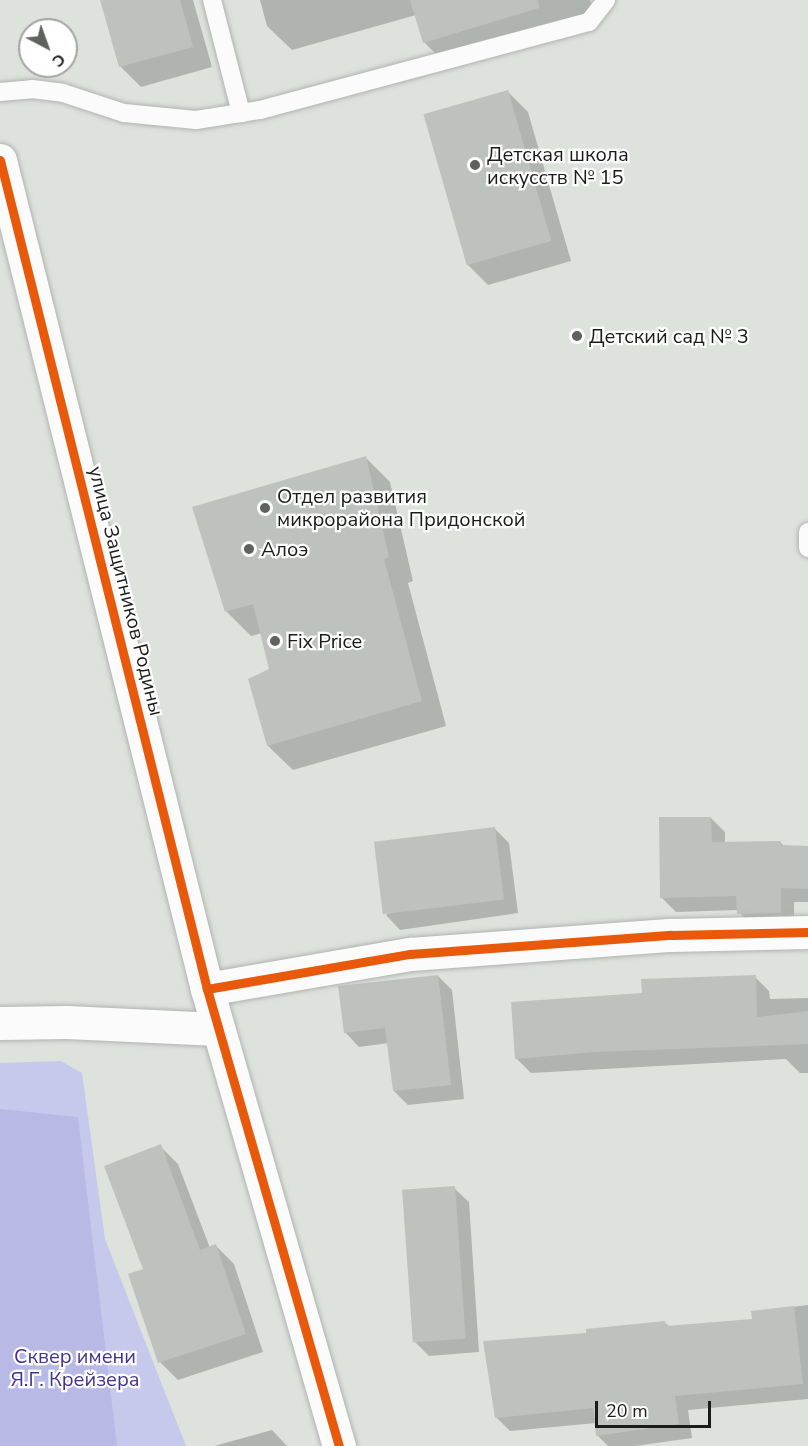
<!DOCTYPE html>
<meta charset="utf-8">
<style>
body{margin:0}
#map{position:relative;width:808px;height:1446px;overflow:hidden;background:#dde2dd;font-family:"Nunito Sans",sans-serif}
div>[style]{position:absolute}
.green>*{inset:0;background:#c7c9ec}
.forest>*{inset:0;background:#b9b9e6}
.shadow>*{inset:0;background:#0003}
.building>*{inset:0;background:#bec2be;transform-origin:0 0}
.roads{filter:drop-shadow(0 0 2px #b0b4b0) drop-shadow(0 0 2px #b0b4b0)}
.lane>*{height:18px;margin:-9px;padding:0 9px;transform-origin:9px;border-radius:9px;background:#fafbfa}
.street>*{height:33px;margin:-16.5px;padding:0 16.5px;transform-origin:16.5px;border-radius:16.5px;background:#fafbfa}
.secondary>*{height:33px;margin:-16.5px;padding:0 16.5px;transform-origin:16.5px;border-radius:16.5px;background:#fafbfa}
.cycleway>*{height:9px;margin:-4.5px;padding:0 4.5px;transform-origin:4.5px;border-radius:4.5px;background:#e8590c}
.dots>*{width:16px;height:16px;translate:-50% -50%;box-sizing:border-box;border:3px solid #fff;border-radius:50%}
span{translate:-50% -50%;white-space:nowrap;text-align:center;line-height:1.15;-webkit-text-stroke:4.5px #fff;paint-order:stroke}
.poi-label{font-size:20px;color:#191c18}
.left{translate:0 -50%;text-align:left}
.street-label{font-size:20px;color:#191c18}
.park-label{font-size:20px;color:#423294}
.north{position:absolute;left:18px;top:18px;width:60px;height:60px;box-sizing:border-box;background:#fff;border:2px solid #a3a4a3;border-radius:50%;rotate:139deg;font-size:16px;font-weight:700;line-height:24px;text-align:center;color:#191c18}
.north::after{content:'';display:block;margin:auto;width:21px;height:27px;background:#5e615d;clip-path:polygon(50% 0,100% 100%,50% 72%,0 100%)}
.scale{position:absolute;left:595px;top:1401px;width:116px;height:27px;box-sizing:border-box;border:3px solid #191c18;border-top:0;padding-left:8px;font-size:18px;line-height:21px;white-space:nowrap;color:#191c18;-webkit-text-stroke:4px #fff;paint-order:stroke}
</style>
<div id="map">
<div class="green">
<div style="clip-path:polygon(61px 1061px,82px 1073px,105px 1239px,186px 1446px,0 1446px,0 1063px)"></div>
</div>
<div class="forest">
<div style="clip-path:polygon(0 1109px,78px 1117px,117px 1446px,0 1446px)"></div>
</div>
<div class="shadow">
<div style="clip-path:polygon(102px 0,193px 0,212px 67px,141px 87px,120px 66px)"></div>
<div style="clip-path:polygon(260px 0,590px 0,597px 23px,449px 67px,424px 42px,416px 15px,292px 50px,267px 26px)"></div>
<div style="clip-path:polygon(508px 92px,528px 112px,571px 261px,488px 285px,468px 265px)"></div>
<div style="clip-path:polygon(365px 457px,390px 482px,413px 581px,408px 583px,446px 726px,293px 770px,268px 746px,271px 669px,262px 633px,251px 636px,226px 611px)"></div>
<div style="clip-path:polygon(711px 818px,725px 832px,725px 843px,780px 842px,785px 847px,808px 848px,808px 902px,794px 902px,794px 927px,752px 928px,738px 910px,676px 912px,661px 897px)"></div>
<div style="clip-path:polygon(494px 828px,509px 843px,518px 913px,400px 930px,386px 915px)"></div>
<div style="clip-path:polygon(438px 976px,452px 990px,464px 1099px,408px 1105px,394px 1091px,389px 1043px,359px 1047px,345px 1032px)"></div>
<div style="clip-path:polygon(755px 977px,769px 991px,770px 999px,808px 998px,808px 1073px,800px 1073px,786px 1059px,531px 1073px,516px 1058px,643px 994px)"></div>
<div style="clip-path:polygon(160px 1146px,178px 1164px,210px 1248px,216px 1246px,234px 1264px,263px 1352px,178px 1380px,160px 1362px,145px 1270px)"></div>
<div style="clip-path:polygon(454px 1188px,469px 1202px,479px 1352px,429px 1356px,415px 1342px)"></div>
<div style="clip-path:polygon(808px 1305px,808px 1399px,688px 1410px,692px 1438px,635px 1446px,608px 1446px,597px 1435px,596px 1423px,510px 1431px,496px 1417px,588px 1335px,665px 1323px,670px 1327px,754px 1320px,753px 1312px)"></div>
<div style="clip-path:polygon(272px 1430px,287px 1446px,214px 1446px)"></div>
</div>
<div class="building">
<div style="clip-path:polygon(100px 0,180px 0,193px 47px,119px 67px)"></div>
<div style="clip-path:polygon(410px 0,538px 0,539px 8px,423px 43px)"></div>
<div style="left:508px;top:90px;width:157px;height:88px;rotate:74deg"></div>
<div style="clip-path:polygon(366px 456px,389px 557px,384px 559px,422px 701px,267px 746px,248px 679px,269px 669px,253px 604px,225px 612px,192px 507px)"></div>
<div style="clip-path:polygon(659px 817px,711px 817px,712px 842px,781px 841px,781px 845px,808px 846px,808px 889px,781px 888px,781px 913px,737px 914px,736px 896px,660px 898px)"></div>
<div style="left:495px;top:827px;width:73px;height:122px;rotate:83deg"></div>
<div style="clip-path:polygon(438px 975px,451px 1085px,393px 1091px,385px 1028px,344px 1033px,338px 986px)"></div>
<div style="clip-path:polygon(756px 975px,757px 1017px,808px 1011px,808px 1044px,595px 1052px,515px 1059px,511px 1002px,642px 993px,641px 979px)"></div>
<div style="clip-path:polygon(161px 1144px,200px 1250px,216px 1244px,246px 1334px,158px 1363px,128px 1274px,143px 1269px,104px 1166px)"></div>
<div style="left:455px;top:1186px;width:153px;height:53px;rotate:86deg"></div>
<div style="clip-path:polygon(794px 1306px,803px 1384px,675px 1396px,679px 1424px,596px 1436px,593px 1408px,495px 1418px,483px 1341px,586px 1333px,586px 1329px,665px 1321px,666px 1326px,752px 1319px,751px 1311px)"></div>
</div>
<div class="roads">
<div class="lane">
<div style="left:212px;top:0;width:117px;rotate:75.6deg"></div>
<div style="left:0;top:92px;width:32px;rotate:-5deg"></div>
<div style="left:32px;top:89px;width:31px;rotate:7deg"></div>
<div style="left:63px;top:93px;width:64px;rotate:18.2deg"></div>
<div style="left:124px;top:113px;width:72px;rotate:5.6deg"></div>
<div style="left:196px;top:120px;width:65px;rotate:-8.9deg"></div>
<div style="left:260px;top:110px;width:341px;rotate:-15deg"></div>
<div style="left:589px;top:22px;width:28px;rotate:-52deg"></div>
<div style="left:808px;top:532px;width:16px;rotate:90deg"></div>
</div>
<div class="street">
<div style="left:207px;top:989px;width:206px;rotate:-9.8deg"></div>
<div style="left:410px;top:954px;width:262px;rotate:-4.2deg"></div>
<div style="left:671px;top:935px;width:137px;rotate:-1.3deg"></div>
</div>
<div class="secondary">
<div style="left:0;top:160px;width:854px;rotate:75.98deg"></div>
<div style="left:207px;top:989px;width:476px;rotate:73.9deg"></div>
<div style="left:0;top:1023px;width:67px;rotate:-0.9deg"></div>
<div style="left:67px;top:1022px;width:150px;rotate:2.7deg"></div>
</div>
</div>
<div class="cycleway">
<div style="left:0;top:160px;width:854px;rotate:75.98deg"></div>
<div style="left:207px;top:989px;width:476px;rotate:73.9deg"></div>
<div style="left:207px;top:989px;width:206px;rotate:-9.8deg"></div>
<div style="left:410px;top:954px;width:262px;rotate:-4.2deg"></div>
<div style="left:671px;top:935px;width:137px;rotate:-1.3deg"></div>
</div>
<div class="dots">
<div style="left:475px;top:165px;background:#5e615d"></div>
<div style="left:577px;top:336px;background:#5e615d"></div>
<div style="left:265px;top:508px;background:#5e615d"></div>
<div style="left:249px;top:549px;background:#5e615d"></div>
<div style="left:275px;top:641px;background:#5e615d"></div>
</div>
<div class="poi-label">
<span class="left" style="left:487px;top:166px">Детская школа<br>искусств № 15</span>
<span class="left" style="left:589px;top:336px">Детский сад № 3</span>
<span class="left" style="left:277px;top:508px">Отдел развития<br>микрорайона Придонской</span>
<span class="left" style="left:261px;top:549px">Алоэ</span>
<span class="left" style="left:287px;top:641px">Fix Price</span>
</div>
<div class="street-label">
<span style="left:126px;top:591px;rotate:76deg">улица Защитников Родины</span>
</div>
<div class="park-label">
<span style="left:75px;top:1368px">Сквер имени<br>Я.Г. Крейзера</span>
</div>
<div class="north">С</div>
<div class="scale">20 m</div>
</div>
